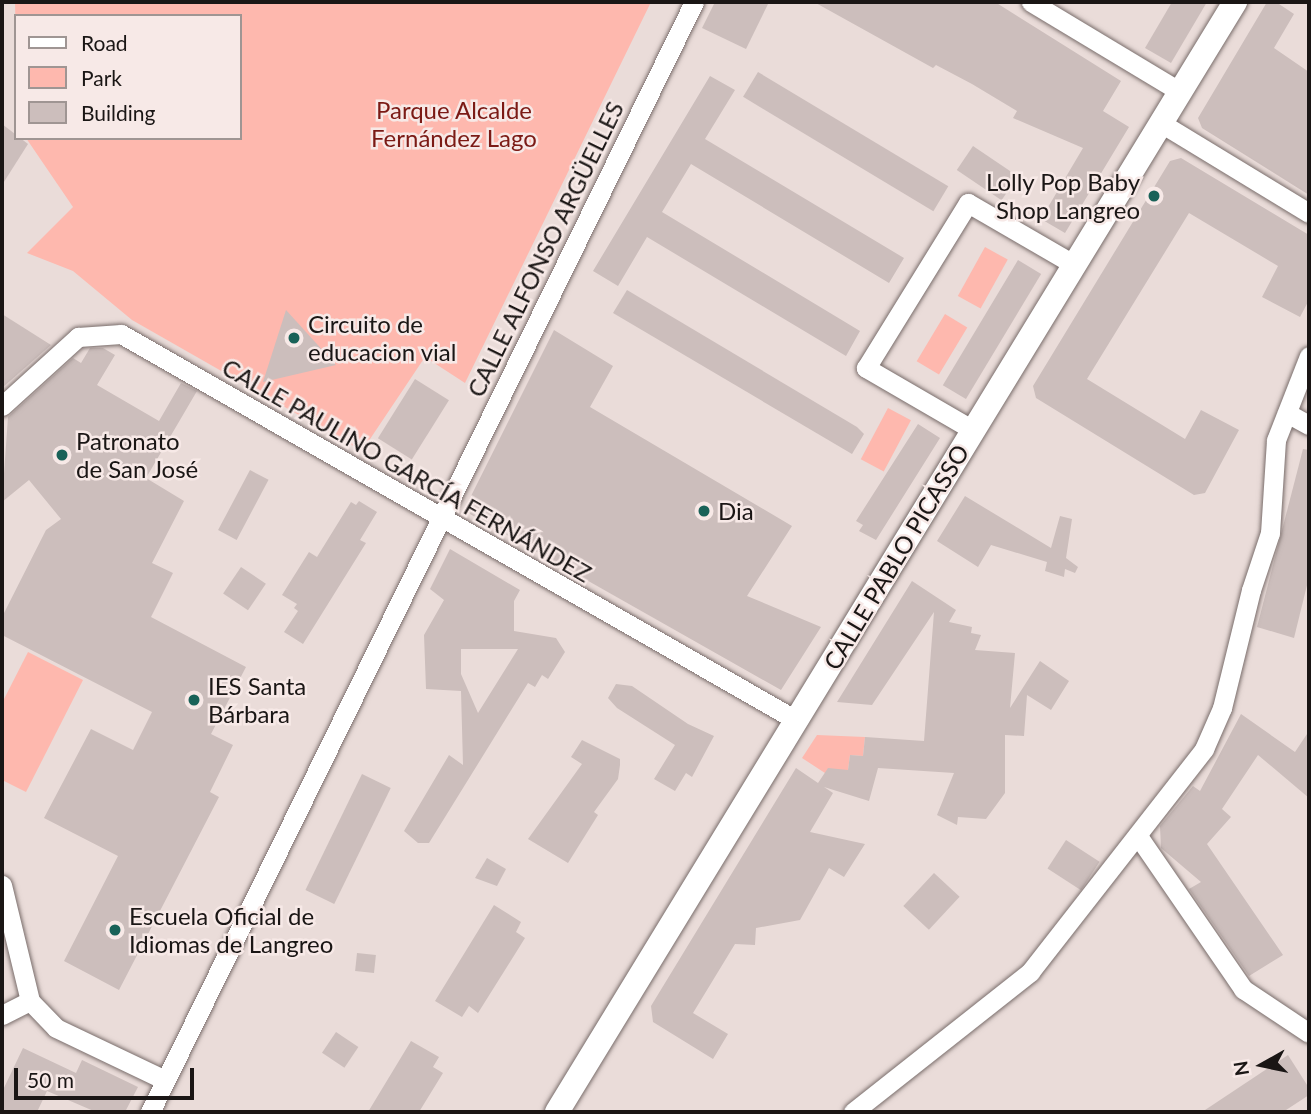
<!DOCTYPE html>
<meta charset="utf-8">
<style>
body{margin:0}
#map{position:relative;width:1311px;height:1114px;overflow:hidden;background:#eadcd9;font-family:Lato,sans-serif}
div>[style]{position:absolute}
.green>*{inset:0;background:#feb8ae;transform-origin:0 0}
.building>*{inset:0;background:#ccbebc;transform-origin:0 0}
.roads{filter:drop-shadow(0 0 2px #796d6b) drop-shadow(0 0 2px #796d6b)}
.minor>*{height:19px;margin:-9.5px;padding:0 9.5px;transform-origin:9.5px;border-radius:9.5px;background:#fff}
.tertiary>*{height:24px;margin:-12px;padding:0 12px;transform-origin:12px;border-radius:12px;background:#fff}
.dots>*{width:19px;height:19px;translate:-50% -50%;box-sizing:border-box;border:4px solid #f7e9e7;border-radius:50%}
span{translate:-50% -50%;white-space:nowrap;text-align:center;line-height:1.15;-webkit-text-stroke:5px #f7e9e7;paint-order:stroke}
.park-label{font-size:24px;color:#7b1a15}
.poi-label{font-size:24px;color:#1a1615}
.right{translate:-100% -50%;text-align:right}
.left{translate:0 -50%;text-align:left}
.street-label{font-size:24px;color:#1a1615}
.frame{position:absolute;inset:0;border:4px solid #1a1615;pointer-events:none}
.legend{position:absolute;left:14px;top:14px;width:228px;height:126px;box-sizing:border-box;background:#f7e9e7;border:2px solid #9f9593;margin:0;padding:9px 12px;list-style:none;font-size:21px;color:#1a1615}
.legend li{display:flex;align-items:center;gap:14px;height:35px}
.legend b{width:35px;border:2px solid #9f9593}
.north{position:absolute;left:1227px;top:1030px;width:70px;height:70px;-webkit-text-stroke:5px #f7e9e7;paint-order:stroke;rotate:261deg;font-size:19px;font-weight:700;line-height:28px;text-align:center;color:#1a1615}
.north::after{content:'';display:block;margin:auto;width:24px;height:32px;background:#1a1615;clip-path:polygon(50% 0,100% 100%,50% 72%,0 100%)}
.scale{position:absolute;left:14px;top:1068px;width:180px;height:32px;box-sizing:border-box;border:4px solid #1a1615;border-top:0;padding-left:9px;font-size:21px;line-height:24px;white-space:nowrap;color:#1a1615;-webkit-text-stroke:5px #f7e9e7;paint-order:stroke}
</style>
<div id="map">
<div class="green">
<div style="clip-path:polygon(15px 2px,651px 2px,465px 383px,425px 357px,362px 451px,132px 320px,73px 271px,27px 253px,73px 207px,26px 138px,240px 138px,240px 16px,16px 16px,16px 46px)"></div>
<div style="left:985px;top:247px;width:26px;height:56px;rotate:29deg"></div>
<div style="left:945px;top:314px;width:26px;height:55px;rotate:31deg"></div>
<div style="left:888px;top:408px;width:26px;height:58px;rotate:28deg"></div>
<div style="clip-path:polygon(28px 652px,83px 680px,26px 792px,2px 780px,2px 703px)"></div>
<div style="clip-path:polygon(817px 735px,865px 737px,863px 756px,850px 755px,848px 770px,825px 773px,802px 758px)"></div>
</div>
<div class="building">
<div style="clip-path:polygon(715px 2px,769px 2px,746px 49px,702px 28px)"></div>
<div style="clip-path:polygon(814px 2px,995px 2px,1121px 81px,1103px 111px,1129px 127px,1065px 233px,1041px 219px,1083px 148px,1013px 118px,1017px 111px,972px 84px,936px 65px,933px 68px)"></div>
<div style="clip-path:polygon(1172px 2px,1207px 2px,1171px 63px,1145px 48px)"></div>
<div style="clip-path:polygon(1267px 2px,1276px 2px,1294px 14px,1274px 48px,1309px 72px,1309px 195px,1202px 128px,1198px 118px)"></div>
<div style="left:758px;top:72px;width:222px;height:29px;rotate:31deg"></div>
<div style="clip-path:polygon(710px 76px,735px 90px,705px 139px,904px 258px,889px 283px,691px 164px,662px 212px,860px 331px,846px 356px,647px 237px,618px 286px,593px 271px)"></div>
<div style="clip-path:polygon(2px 124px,28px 144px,2px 185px)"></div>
<div style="left:973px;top:146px;width:54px;height:29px;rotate:34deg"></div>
<div style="clip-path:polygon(1181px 158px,1309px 235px,1309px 300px,1300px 317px,1262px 297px,1278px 266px,1189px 213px,1087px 379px,1185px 439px,1201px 410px,1239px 430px,1205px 493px,1194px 495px,1036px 398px,1033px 386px,1170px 161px)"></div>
<div style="left:1018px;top:260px;width:27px;height:146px;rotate:31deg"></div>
<div style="clip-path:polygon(627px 290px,857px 427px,864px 434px,852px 454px,613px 313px)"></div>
<div style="clip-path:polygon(286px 310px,336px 365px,263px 382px)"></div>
<div style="clip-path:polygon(2px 314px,51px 345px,2px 388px)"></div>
<div style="clip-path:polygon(554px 330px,613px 366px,590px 407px,792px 526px,747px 596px,821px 627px,781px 690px,470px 514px,467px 504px)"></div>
<div style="clip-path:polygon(90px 348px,103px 348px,115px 355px,97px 385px,159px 421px,181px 383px,197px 391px,146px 478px,184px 501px,152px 563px,173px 573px,151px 617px,246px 667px,211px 734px,233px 745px,210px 792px,219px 797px,119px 990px,64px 961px,118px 856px,44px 818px,91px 729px,133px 750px,152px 712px,2px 635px,2px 617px,46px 530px,61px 519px,29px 480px,2px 502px,8px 417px,73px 358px,81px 363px)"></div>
<div style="left:415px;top:379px;width:40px;height:70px;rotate:32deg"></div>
<div style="clip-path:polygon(918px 424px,940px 438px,876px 540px,859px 531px,863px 525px,856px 521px)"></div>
<div style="clip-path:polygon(1303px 449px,1309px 450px,1309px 577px,1294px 638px,1257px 627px)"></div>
<div style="left:250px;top:470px;width:21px;height:68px;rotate:28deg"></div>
<div style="clip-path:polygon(965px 496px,1051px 548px,1060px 516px,1072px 519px,1066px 558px,1078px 567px,1075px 573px,1065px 569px,1064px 577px,1045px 571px,1047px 562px,991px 545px,978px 567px,937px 541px)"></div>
<div style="clip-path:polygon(359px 501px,377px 512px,360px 540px,366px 543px,303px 644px,284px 632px,298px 611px,294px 608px,297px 604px,282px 595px,309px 552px,317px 557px,351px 502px,356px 505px)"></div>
<div style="clip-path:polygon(evenodd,450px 549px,520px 590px,514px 601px,514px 631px,556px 638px,565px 652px,548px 679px,542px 675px,535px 687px,528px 683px,429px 843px,418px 843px,404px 831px,449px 755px,463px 765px,461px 691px,426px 689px,424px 635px,444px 600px,430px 589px,450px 549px,461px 649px,518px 649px,478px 713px,461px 674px,461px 649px)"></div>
<div style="left:241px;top:567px;width:30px;height:32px;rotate:34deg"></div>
<div style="clip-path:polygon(912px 581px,956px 610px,949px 622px,972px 627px,971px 633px,981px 635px,975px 650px,1015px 653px,1010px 708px,1040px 661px,1069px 681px,1051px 710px,1027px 695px,1024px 736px,1005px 735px,1005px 793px,986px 819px,958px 817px,957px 825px,937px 815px,954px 773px,878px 768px,869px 801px,824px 787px,833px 793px,810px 832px,865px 844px,844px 877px,829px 868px,800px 920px,756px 928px,755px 945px,735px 944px,693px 1013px,728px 1034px,713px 1059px,653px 1022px,651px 1006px,796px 768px,818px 783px,828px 768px,848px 770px,850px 755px,863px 756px,865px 737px,924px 741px,934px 612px,872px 705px,837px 702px)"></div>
<div style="clip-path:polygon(616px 684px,632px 686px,688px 724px,714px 736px,692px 777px,686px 773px,675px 791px,654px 779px,675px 745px,617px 708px,608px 698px)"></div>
<div style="clip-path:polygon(1241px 714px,1295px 752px,1309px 731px,1309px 798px,1258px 755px,1222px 809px,1231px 817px,1207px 844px,1283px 955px,1249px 976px,1189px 889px,1201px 882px,1161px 848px,1160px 826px,1193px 786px,1200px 791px)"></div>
<div style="clip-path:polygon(582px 740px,620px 759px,620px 765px,618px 779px,594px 812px,598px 815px,568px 863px,528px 839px,582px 764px,571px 757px)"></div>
<div style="left:362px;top:774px;width:32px;height:129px;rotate:26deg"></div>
<div style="left:1066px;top:840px;width:40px;height:34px;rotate:33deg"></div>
<div style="clip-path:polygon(487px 858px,506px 869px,497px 886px,475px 878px)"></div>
<div style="left:934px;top:873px;width:35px;height:45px;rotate:43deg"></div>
<div style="clip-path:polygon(494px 905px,521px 922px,516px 932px,525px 938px,478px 1013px,469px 1006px,462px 1017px,435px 1001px)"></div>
<div style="left:357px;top:953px;width:19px;height:18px;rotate:6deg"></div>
<div style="left:336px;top:1032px;width:27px;height:25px;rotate:34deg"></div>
<div style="clip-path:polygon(411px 1041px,439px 1057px,433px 1067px,443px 1073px,419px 1112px,368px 1112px)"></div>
<div style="clip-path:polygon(23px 1048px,76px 1073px,82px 1060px,138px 1087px,125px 1112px,96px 1112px,47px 1091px,37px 1112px,2px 1112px,2px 1092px)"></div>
<div style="clip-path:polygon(1288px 1055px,1309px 1088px,1309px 1095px,1283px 1112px,1202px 1112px)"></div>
</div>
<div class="roads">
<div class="minor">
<div style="left:1031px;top:2px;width:175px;rotate:31deg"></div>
<div style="left:1161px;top:123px;width:173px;rotate:31.3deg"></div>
<div style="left:2px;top:406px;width:103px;rotate:-42.2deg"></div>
<div style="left:78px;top:337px;width:43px;rotate:-4deg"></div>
<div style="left:121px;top:334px;width:778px;rotate:29.76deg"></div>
<div style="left:1287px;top:413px;width:25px;rotate:29deg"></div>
<div style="left:973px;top:430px;width:124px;rotate:-149.9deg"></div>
<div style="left:866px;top:368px;width:194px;rotate:-58.3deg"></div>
<div style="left:968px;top:203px;width:124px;rotate:30.1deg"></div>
<div style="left:1138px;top:836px;width:186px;rotate:55.5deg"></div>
<div style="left:1243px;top:989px;width:79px;rotate:33.7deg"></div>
<div style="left:2px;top:885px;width:119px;rotate:76.4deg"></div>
<div style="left:30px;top:1001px;width:37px;rotate:46deg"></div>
<div style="left:56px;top:1028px;width:121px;rotate:25.5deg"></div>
<div style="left:2px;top:1015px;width:31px;rotate:-27deg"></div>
<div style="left:150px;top:1112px;width:1236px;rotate:-63.89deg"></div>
<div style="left:853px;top:1112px;width:226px;rotate:-38.3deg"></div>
<div style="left:1030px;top:972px;width:283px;rotate:-52deg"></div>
<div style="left:1204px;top:749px;width:45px;rotate:-66.3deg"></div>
<div style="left:1222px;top:708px;width:122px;rotate:-76.2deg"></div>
<div style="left:1251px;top:590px;width:60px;rotate:-71.6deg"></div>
<div style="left:1270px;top:533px;width:93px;rotate:-86.3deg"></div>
<div style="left:1276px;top:440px;width:90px;rotate:-68.6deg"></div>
</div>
<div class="tertiary">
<div style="left:557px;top:1112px;width:1301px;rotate:-58.58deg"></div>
</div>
</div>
<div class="dots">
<div style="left:1154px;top:196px;background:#196258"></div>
<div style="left:294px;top:338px;background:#196258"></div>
<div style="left:62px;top:455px;background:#196258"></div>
<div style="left:704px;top:511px;background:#196258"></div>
<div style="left:194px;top:700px;background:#196258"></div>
<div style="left:115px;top:930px;background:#196258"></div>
</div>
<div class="park-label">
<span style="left:454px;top:124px">Parque Alcalde<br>Fernández Lago</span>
</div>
<div class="poi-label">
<span class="right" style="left:1140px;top:196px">Lolly Pop Baby<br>Shop Langreo</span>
<span class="left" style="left:308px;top:338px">Circuito de<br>educacion vial</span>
<span class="left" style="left:76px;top:455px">Patronato<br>de San José</span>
<span class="left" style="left:718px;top:511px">Dia</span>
<span class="left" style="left:208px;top:700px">IES Santa<br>Bárbara</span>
<span class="left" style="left:129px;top:930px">Escuela Oficial de<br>Idiomas de Langreo</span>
</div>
<div class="street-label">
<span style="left:545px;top:249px;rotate:-64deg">CALLE ALFONSO ARGÜELLES</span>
<span style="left:407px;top:470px;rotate:30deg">CALLE PAULINO GARCÍA FERNÁNDEZ</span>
<span style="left:896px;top:557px;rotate:-59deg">CALLE PABLO PICASSO</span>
</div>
<div class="frame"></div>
<ul class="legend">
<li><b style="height:9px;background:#fff"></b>Road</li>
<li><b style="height:19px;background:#feb8ae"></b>Park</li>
<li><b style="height:19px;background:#ccbebc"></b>Building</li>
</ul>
<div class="north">N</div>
<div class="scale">50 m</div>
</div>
